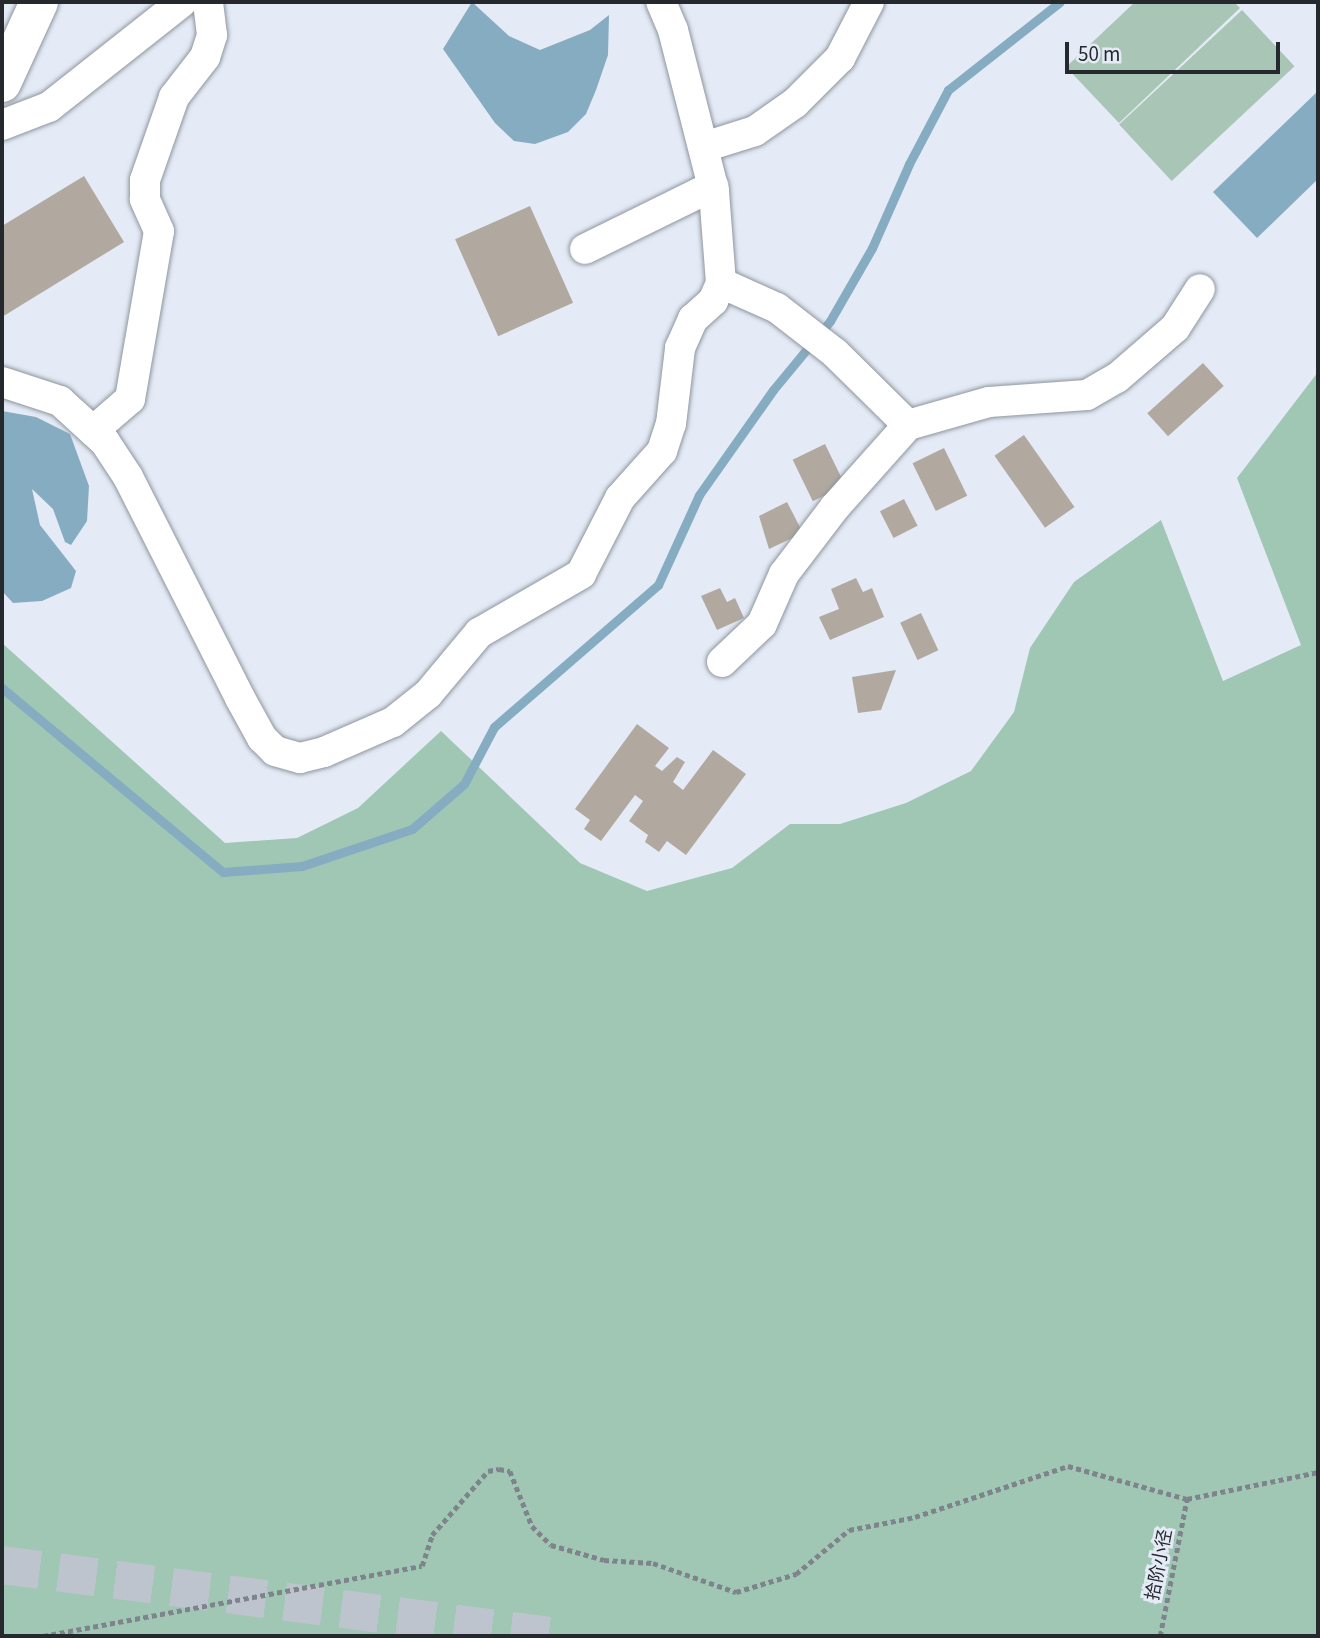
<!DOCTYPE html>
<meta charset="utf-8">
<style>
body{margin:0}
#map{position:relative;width:1320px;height:1638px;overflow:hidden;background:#e4ebf6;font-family:"Source Sans 3","Noto Sans SC",sans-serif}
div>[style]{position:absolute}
.green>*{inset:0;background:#a8c5b6;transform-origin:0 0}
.forest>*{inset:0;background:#9fc7b3}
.water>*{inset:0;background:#86acc1}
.stream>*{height:9px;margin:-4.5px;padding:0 4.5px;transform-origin:4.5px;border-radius:4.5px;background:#86acc1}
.building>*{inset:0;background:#b1a99f;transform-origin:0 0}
.highway-tunnel>*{height:38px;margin-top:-19px;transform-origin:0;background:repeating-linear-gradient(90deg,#bec4ce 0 38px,transparent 0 57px)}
.path>*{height:4.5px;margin-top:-2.25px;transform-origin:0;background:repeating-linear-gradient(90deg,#7f848c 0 5px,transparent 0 8.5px)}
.roads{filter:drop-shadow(0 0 2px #8f959f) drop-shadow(0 0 2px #8f959f)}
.minor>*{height:30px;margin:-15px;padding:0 15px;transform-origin:15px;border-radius:15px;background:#fff}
.major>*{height:38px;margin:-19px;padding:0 19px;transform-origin:19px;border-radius:19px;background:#fff}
span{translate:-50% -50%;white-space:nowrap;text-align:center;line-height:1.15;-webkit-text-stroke:6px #e4ebf6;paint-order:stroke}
.street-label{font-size:18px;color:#25282c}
.frame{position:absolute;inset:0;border:4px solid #25282c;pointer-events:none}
.scale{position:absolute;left:1065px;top:42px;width:215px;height:32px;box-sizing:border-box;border:4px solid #25282c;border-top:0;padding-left:9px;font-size:21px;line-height:24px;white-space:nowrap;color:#25282c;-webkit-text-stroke:5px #e4ebf6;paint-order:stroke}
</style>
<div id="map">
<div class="green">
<div style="clip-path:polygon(1135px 2px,1234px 2px,1240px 8px,1119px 123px,1066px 67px)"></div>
<div style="left:1242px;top:10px;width:77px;height:168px;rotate:47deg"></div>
</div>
<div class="forest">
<div style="clip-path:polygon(1318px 372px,1318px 1636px,2px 1636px,2px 643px,225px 843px,297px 838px,358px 808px,441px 731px,580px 863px,647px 891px,732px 868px,790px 824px,840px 824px,906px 803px,971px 771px,1014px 712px,1030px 648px,1074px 582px,1161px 520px,1223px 681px,1301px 645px,1237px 478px)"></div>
</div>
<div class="water">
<div style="clip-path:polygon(472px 2px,509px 36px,540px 50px,590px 30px,609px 15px,608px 55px,596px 90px,586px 114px,568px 132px,535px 144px,514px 141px,495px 123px,443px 49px)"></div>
<div style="clip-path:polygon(1318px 91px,1318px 179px,1257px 238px,1213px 192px)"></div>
<div style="clip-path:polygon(2px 411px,36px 417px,70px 434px,89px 486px,87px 521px,71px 545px,65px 542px,53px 509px,32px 489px,40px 525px,76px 571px,71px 588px,42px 601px,13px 603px,2px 591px)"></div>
</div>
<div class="stream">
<div style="left:2px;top:688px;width:288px;rotate:39.8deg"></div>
<div style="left:223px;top:872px;width:79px;rotate:-4.3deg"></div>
<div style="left:302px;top:866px;width:116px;rotate:-18.6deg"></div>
<div style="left:412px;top:829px;width:69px;rotate:-40.9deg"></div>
<div style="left:464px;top:784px;width:64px;rotate:-62.2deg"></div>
<div style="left:494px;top:727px;width:217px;rotate:-40.9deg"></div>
<div style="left:658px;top:585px;width:99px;rotate:-65.5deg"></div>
<div style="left:699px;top:495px;width:128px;rotate:-54.8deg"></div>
<div style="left:773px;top:390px;width:89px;rotate:-50.4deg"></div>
<div style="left:830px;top:321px;width:84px;rotate:-60.1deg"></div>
<div style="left:872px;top:248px;width:92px;rotate:-66.2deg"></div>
<div style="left:909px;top:164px;width:84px;rotate:-62.2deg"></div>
<div style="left:948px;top:90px;width:142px;rotate:-38.2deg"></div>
</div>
<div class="building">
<div style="clip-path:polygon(84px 176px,124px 242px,2px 317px,2px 226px)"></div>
<div style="left:530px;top:206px;width:106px;height:82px;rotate:66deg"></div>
<div style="left:1203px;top:363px;width:31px;height:75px;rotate:48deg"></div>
<div style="left:1024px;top:435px;width:88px;height:36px;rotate:55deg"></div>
<div style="left:825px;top:444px;width:46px;height:36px;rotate:64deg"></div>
<div style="left:944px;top:448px;width:53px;height:35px;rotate:64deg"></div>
<div style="left:904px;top:499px;width:30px;height:27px;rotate:63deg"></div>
<div style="clip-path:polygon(787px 502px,803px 533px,769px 549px,759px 516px)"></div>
<div style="clip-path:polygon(856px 578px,863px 592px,872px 588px,884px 617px,830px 640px,819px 617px,839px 609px,831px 589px)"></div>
<div style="clip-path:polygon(720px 588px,727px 602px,735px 598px,744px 618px,717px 630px,701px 596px)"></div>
<div style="left:921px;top:613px;width:41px;height:23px;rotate:65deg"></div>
<div style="clip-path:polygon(896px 670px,881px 710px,858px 713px,852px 677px)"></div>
<div style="clip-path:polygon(637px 724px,669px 748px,655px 766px,662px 771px,677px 757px,685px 762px,673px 782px,683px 790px,713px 750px,746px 774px,686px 855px,667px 841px,659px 852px,645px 842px,648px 835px,629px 821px,643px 801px,635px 795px,601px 841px,584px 829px,590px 820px,575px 809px)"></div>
</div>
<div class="highway-tunnel">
<div style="left:2px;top:1565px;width:554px;rotate:7.37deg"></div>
</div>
<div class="path">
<div style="left:43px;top:1636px;width:385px;rotate:-10.5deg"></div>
<div style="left:422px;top:1566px;width:33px;rotate:-72deg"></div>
<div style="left:432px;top:1535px;width:85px;rotate:-48.8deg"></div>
<div style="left:488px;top:1471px;width:11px;rotate:-10deg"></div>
<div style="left:499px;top:1469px;width:11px;rotate:10deg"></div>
<div style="left:510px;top:1471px;width:59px;rotate:68.2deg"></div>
<div style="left:532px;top:1526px;width:27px;rotate:45deg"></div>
<div style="left:551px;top:1545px;width:55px;rotate:15.8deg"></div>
<div style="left:604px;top:1560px;width:49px;rotate:3.5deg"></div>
<div style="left:653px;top:1563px;width:88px;rotate:19.3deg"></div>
<div style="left:736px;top:1592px;width:63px;rotate:-16.7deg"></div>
<div style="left:796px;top:1574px;width:69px;rotate:-39.7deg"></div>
<div style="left:849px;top:1530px;width:67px;rotate:-11.1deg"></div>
<div style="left:915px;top:1517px;width:161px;rotate:-18.4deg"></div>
<div style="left:1068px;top:1466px;width:123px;rotate:15.5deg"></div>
<div style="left:1187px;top:1499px;width:134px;rotate:-11.6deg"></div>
<div style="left:1160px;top:1636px;width:140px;rotate:-78.9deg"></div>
</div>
<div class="roads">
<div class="minor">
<div style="left:2px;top:125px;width:50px;rotate:-21deg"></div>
<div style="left:49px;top:107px;width:169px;rotate:-38.3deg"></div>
<div style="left:704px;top:147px;width:53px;rotate:-17.4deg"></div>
<div style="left:755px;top:131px;width:49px;rotate:-35deg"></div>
<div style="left:795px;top:103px;width:64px;rotate:-45deg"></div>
<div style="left:840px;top:58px;width:63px;rotate:-62.6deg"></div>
<div style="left:585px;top:249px;width:143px;rotate:-26.2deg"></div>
<div style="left:721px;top:283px;width:61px;rotate:24.1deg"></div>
<div style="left:777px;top:308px;width:73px;rotate:37.8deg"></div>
<div style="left:835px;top:353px;width:103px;rotate:44.6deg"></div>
<div style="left:908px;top:425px;width:84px;rotate:-15.9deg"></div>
<div style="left:989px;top:402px;width:98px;rotate:-4.1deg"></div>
<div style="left:1087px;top:395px;width:34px;rotate:-30deg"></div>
<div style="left:1117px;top:378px;width:77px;rotate:-40.8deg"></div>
<div style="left:1175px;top:328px;width:46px;rotate:-57.3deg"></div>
<div style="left:2px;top:382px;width:61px;rotate:18.1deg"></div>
<div style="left:60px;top:401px;width:61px;rotate:42.3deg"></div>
<div style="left:105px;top:442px;width:42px;rotate:56.7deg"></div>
<div style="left:128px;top:477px;width:248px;rotate:63.1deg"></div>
<div style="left:240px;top:698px;width:46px;rotate:61.2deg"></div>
<div style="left:262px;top:738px;width:18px;rotate:45deg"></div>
<div style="left:275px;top:751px;width:26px;rotate:16deg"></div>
<div style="left:300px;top:758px;width:25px;rotate:-14deg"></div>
<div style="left:324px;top:752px;width:75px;rotate:-23.5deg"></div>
<div style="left:393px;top:722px;width:45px;rotate:-38.7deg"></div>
<div style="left:428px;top:694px;width:80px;rotate:-50.1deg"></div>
<div style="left:479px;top:633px;width:118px;rotate:-30deg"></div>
<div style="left:581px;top:574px;width:85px;rotate:-62.8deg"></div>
<div style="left:620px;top:498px;width:63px;rotate:-48.2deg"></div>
<div style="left:662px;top:451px;width:28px;rotate:-72deg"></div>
<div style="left:671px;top:424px;width:77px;rotate:-83.2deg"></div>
<div style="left:680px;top:348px;width:32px;rotate:-66deg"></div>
<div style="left:693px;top:319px;width:27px;rotate:-42deg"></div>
<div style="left:713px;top:301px;width:20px;rotate:-66deg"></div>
<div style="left:721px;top:283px;width:92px;rotate:-94.4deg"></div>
<div style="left:714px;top:191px;width:166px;rotate:-104.3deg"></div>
<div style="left:673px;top:30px;width:30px;rotate:-113deg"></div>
<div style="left:93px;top:431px;width:49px;rotate:-40.9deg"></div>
<div style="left:130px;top:399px;width:170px;rotate:-80.2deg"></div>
<div style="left:159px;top:231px;width:35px;rotate:-114deg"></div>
<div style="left:145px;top:199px;width:19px;rotate:-90deg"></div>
<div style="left:145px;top:180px;width:88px;rotate:-70.7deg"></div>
<div style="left:174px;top:97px;width:51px;rotate:-52.2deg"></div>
<div style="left:205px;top:57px;width:23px;rotate:-72deg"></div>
<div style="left:212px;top:35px;width:33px;rotate:-97deg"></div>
<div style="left:722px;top:662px;width:55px;rotate:-43.5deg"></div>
<div style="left:762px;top:624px;width:55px;rotate:-66.3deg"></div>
<div style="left:784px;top:574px;width:84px;rotate:-52.7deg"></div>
<div style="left:835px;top:507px;width:110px;rotate:-48.3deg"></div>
</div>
<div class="major">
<div style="left:2px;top:83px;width:89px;rotate:-65.4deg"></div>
</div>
</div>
<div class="street-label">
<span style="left:1160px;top:1565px;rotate:-79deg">拾阶小径</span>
</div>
<div class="frame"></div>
<div class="scale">50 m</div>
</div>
